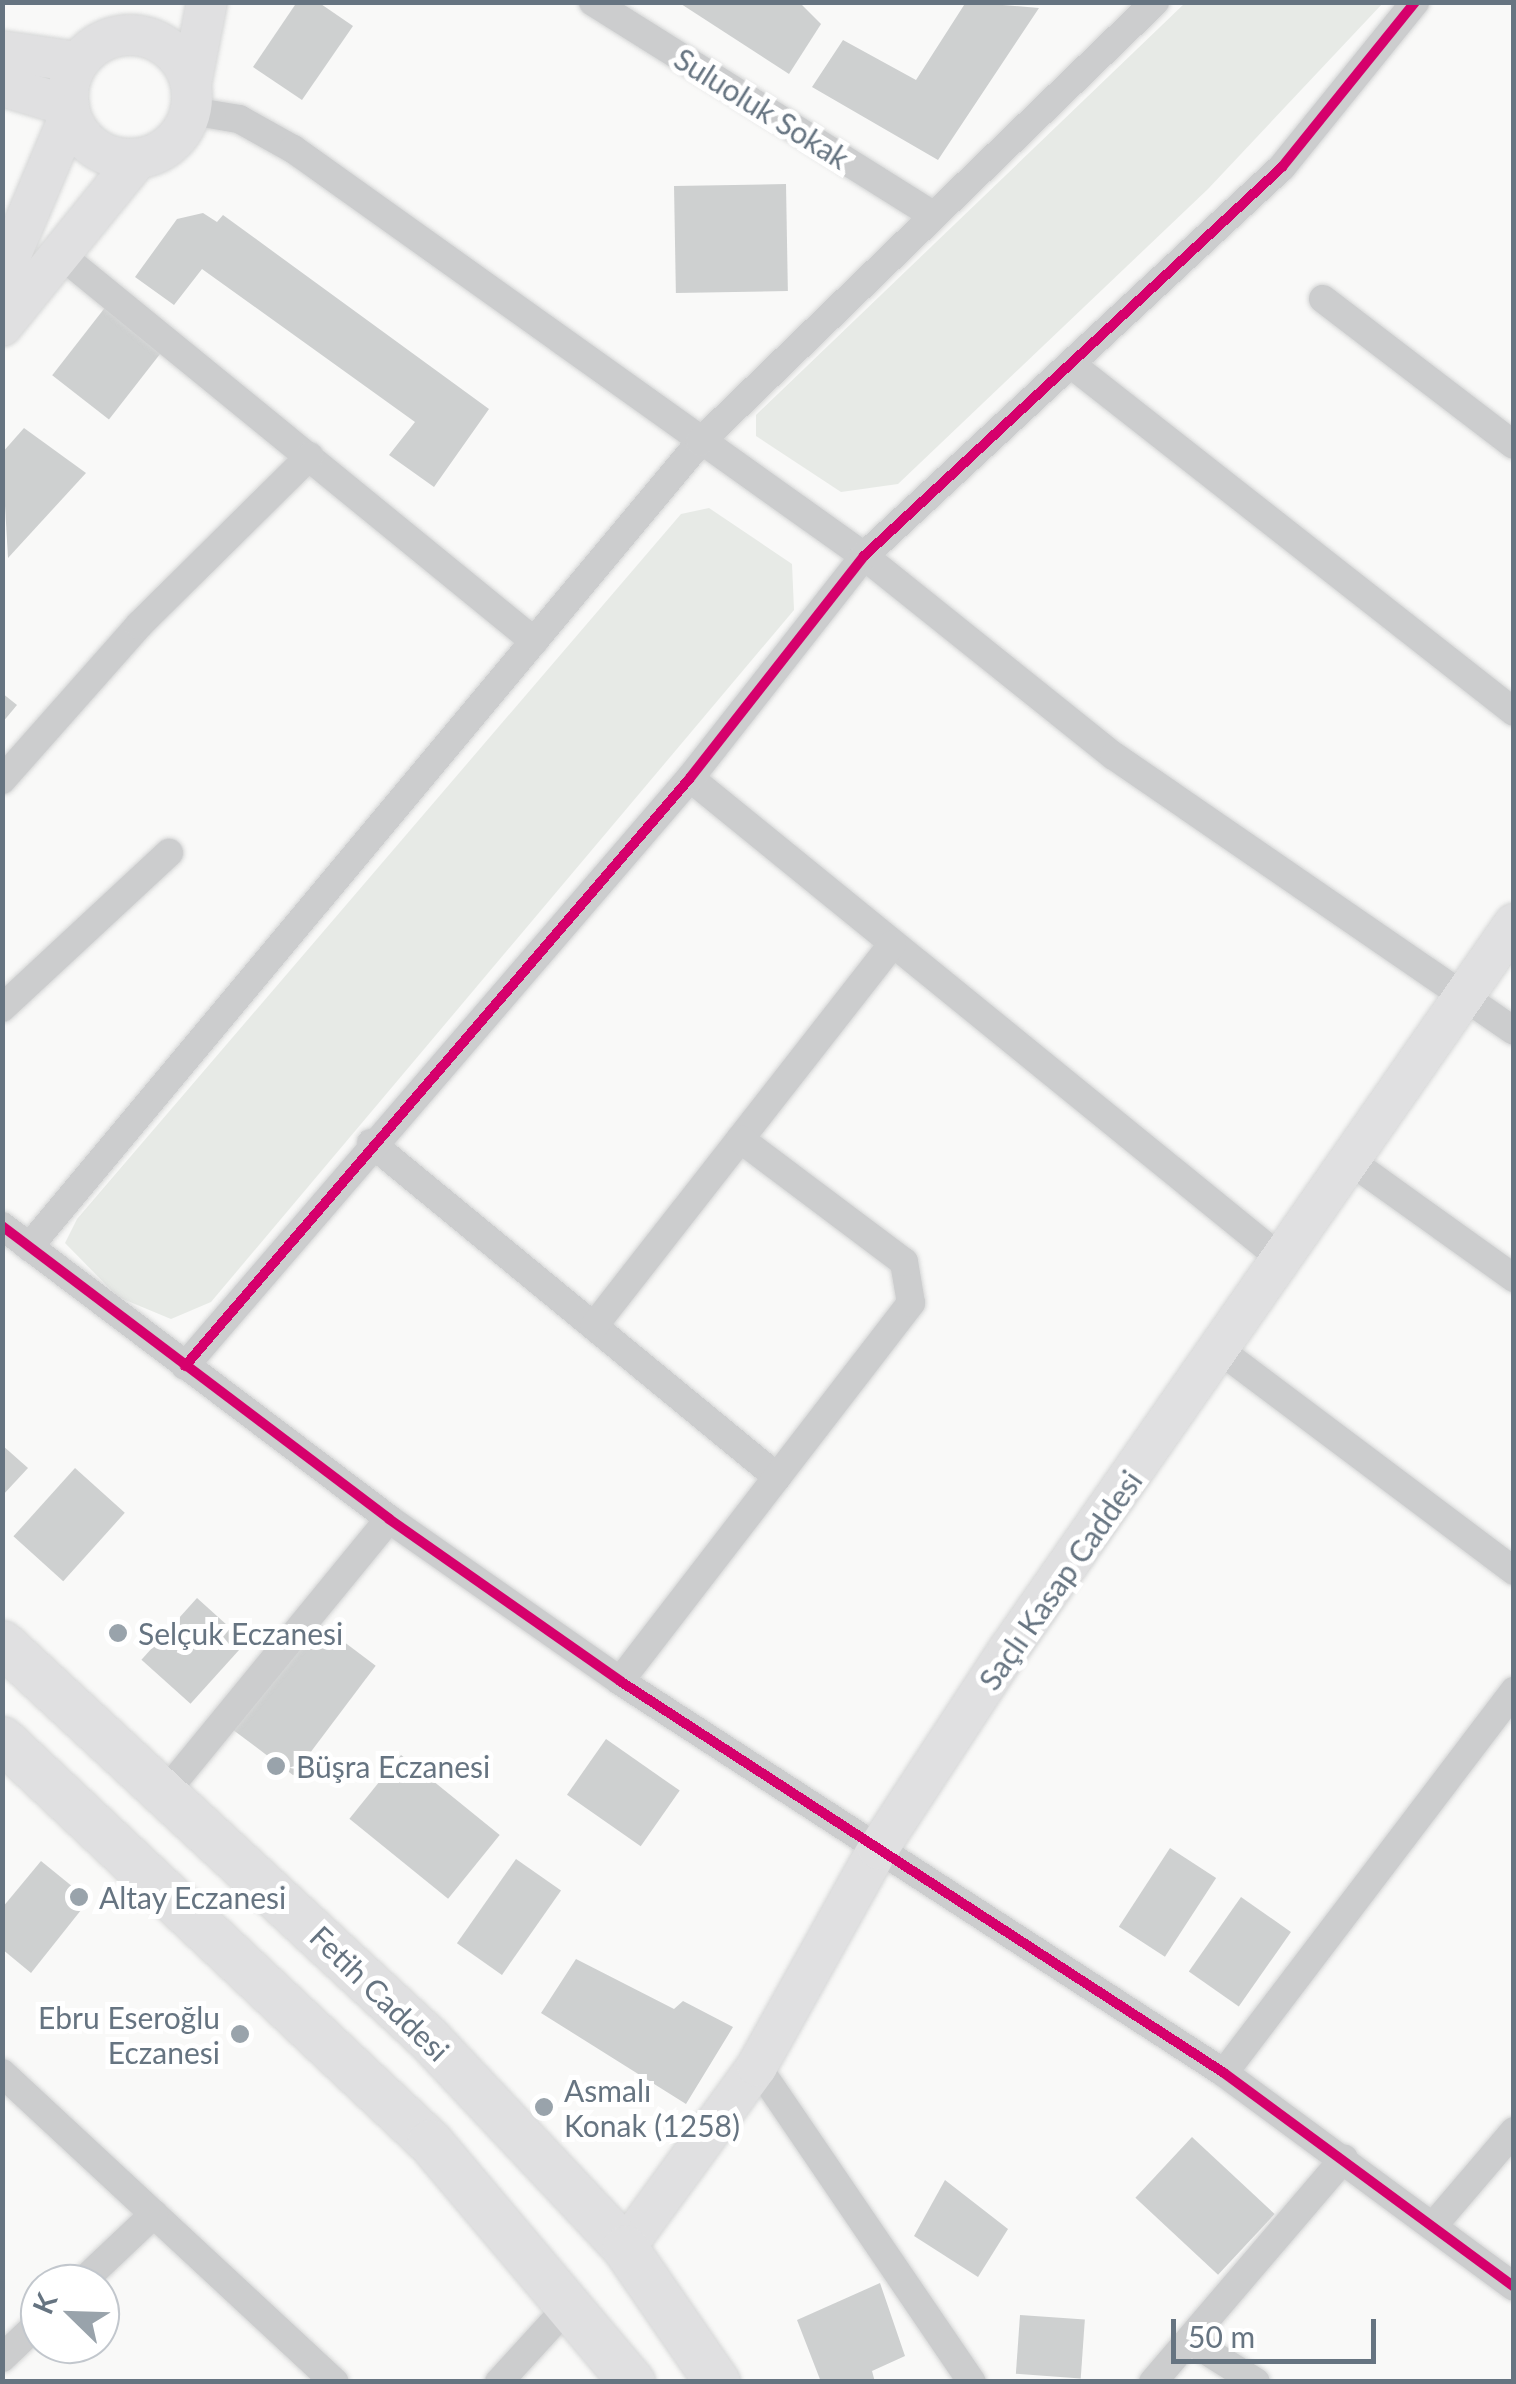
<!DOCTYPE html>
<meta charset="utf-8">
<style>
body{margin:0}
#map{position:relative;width:1516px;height:2384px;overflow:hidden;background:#f9f9f8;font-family:Lato,sans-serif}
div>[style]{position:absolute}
.green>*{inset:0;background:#e7eae6}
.building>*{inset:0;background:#ced0d0;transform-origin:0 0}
.roads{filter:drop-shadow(0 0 2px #d5d6d6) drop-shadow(0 0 2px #d5d6d6)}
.street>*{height:28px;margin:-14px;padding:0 14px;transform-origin:14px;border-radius:14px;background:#cccdce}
.secondary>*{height:40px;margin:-20px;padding:0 20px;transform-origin:20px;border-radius:20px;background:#e0e0e1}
.secondary>.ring{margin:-20px;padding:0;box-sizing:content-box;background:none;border:40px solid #e0e0e1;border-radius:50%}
.primary>*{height:45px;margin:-22.5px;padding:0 22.5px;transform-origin:22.5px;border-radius:22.5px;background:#e0e0e1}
.cycleway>*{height:10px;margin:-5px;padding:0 5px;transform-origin:5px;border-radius:5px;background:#d6006c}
.dots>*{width:28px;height:28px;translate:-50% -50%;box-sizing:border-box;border:5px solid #fff;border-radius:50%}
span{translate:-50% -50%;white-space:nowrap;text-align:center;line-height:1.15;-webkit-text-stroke:10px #fff;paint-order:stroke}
.street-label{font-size:30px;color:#667481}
.poi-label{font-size:30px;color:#667481}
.left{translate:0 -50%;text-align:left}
.right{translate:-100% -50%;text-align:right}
.frame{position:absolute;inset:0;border:5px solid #667481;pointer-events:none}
.north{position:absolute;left:20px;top:2264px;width:100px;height:100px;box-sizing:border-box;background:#fff;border:2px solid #c2c7cd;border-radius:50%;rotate:293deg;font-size:28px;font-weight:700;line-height:40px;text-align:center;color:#667481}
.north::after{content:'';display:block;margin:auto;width:35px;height:45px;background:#99a3ab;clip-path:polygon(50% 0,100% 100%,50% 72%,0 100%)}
.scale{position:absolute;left:1171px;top:2319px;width:205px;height:45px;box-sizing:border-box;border:5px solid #667481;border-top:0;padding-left:12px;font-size:30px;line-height:35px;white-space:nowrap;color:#667481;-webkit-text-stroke:8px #fff;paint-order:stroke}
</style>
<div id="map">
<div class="green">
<div style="clip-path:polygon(1185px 3px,1383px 3px,1208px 189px,898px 484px,841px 492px,756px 436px,756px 415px)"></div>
<div style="clip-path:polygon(709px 508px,792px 564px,794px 610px,211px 1302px,171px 1319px,118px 1297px,65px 1243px,77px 1219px,681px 514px)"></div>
</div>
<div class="building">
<div style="clip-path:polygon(297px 2px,318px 2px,353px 26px,302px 100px,253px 67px)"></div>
<div style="clip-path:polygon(678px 2px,799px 2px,821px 24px,789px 74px)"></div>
<div style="clip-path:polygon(966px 2px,1039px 8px,938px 160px,812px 87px,843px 40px,916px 80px)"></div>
<div style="left:786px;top:184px;width:107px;height:112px;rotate:89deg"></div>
<div style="clip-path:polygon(203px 213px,217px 222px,223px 215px,489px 409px,434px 487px,389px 455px,415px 422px,202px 269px,174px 305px,135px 277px,177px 219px)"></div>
<div style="left:107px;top:305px;width:72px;height:89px;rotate:38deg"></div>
<div style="clip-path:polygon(24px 428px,86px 473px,8px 558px,2px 453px)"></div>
<div style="clip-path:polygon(2px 693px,17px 705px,2px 723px)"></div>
<div style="clip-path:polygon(2px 1445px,28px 1468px,2px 1496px)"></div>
<div style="left:75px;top:1468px;width:67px;height:92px;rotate:42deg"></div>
<div style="left:197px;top:1598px;width:66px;height:83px;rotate:42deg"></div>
<div style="left:315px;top:1620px;width:76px;height:137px;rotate:37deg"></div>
<div style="left:606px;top:1739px;width:90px;height:68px;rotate:35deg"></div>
<div style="left:401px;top:1755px;width:127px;height:82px;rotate:39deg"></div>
<div style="left:1170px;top:1848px;width:55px;height:94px;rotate:33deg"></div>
<div style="left:516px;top:1859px;width:55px;height:103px;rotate:35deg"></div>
<div style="clip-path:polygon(41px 1861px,89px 1900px,31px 1973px,2px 1949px,2px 1908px)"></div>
<div style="left:1241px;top:1897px;width:61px;height:91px;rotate:35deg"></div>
<div style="clip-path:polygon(576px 1959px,674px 2009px,683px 2001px,733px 2027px,686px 2104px,541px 2013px)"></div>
<div style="left:1192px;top:2137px;width:113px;height:83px;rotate:43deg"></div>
<div style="clip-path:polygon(945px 2180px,1008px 2229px,978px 2277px,914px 2236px)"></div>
<div style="clip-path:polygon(880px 2283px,905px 2356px,872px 2371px,875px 2382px,821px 2382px,797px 2320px)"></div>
<div style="left:1020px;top:2315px;width:65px;height:59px;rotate:4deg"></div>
</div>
<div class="roads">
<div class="street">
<div style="left:593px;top:2px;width:399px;rotate:32.1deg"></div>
<div style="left:191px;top:111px;width:49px;rotate:9.5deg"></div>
<div style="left:239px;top:119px;width:62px;rotate:29.1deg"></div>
<div style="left:293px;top:149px;width:701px;rotate:35.48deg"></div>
<div style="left:864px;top:556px;width:320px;rotate:38.7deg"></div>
<div style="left:1114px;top:756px;width:485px;rotate:34.5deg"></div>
<div style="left:61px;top:255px;width:611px;rotate:39.22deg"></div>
<div style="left:1323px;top:299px;width:240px;rotate:37.4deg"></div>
<div style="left:1072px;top:365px;width:562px;rotate:38.13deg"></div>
<div style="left:690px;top:778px;width:766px;rotate:39.12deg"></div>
<div style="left:2px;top:780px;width:207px;rotate:-48.5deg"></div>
<div style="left:139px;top:625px;width:240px;rotate:-44.7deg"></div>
<div style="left:2px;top:1008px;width:228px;rotate:-42.9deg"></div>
<div style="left:371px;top:1143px;width:526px;rotate:39.44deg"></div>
<div style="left:1349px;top:1160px;width:203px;rotate:35.6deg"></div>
<div style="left:2px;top:1226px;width:485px;rotate:37.1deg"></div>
<div style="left:389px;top:1519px;width:282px;rotate:35deg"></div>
<div style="left:620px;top:1681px;width:720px;rotate:32.98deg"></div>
<div style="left:1224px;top:2073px;width:360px;rotate:36.4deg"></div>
<div style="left:29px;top:1247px;width:1048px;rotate:-50.19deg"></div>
<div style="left:700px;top:442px;width:633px;rotate:-44.04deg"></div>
<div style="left:594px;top:1326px;width:484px;rotate:-52deg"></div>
<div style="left:1221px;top:1351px;width:366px;rotate:36.9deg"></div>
<div style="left:185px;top:1366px;width:775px;rotate:-49.34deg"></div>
<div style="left:690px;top:778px;width:282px;rotate:-51.9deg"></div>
<div style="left:864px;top:556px;width:571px;rotate:-42.94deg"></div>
<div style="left:1282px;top:167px;width:212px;rotate:-51.1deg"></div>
<div style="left:620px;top:1681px;width:477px;rotate:-52.4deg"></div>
<div style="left:911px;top:1303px;width:42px;rotate:-99.7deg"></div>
<div style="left:904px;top:1262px;width:205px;rotate:-143.1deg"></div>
<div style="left:168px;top:1789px;width:349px;rotate:-50.7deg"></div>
<div style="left:757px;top:2066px;width:382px;rotate:55.8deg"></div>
<div style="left:2px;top:2073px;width:454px;rotate:42.9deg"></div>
<div style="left:1224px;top:2073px;width:480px;rotate:-52.8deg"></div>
<div style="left:1433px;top:2226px;width:125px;rotate:-49.5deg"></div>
<div style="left:80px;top:2284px;width:102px;rotate:-43.4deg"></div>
<div style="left:1194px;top:2343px;width:73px;rotate:32.2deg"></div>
<div style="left:2px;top:2358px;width:52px;rotate:-43.5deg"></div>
<div style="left:499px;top:2382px;width:110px;rotate:-47.6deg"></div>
<div style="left:1153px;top:2382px;width:294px;rotate:-49.5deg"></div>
</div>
<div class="secondary">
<div class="ring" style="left:68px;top:35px;width:84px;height:84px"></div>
<div style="left:2px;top:51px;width:77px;rotate:8.2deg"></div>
<div style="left:191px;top:84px;width:84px;rotate:-79deg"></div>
<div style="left:2px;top:86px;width:70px;rotate:16.6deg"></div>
<div style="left:2px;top:276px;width:175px;rotate:-67.1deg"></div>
<div style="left:2px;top:326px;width:215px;rotate:-51deg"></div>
<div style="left:625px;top:2248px;width:225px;rotate:-54deg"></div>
<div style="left:757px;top:2066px;width:248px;rotate:-60.9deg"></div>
<div style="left:878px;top:1849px;width:239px;rotate:-56.8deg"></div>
<div style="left:1009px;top:1649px;width:884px;rotate:-55.14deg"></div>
</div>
<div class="primary">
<div style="left:2px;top:1643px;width:581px;rotate:42.84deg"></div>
<div style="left:428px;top:2038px;width:288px;rotate:46.8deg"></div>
<div style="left:625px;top:2248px;width:163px;rotate:55.5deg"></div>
<div style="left:2px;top:1739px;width:588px;rotate:43.28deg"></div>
<div style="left:430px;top:2142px;width:314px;rotate:49.9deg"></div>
</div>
</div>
<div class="cycleway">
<div style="left:2px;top:1226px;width:485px;rotate:37.1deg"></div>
<div style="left:389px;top:1519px;width:282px;rotate:35deg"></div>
<div style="left:620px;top:1681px;width:720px;rotate:32.98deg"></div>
<div style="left:1224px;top:2073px;width:360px;rotate:36.4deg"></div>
<div style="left:185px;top:1366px;width:775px;rotate:-49.34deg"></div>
<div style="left:690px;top:778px;width:282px;rotate:-51.9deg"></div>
<div style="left:864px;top:556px;width:571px;rotate:-42.94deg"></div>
<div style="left:1282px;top:167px;width:212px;rotate:-51.1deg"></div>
</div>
<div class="dots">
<div style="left:118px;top:1633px;background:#99a3ab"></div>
<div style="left:276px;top:1766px;background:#99a3ab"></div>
<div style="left:79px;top:1897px;background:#99a3ab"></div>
<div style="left:240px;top:2034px;background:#99a3ab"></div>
<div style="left:544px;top:2107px;background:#99a3ab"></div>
</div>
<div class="street-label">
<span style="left:762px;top:108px;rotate:32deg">Suluoluk Sokak</span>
<span style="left:1060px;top:1580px;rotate:-55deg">Saçlı Kasap Caddesi</span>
<span style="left:380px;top:1993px;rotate:44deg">Fetih Caddesi</span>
</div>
<div class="poi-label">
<span class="left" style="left:138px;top:1633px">Selçuk Eczanesi</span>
<span class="left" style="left:296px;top:1766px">Büşra Eczanesi</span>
<span class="left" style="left:99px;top:1897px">Altay Eczanesi</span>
<span class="right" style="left:220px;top:2034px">Ebru Eseroğlu<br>Eczanesi</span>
<span class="left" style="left:564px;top:2107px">Asmalı<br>Konak (1258)</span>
</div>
<div class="frame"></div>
<div class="north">K</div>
<div class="scale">50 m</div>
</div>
